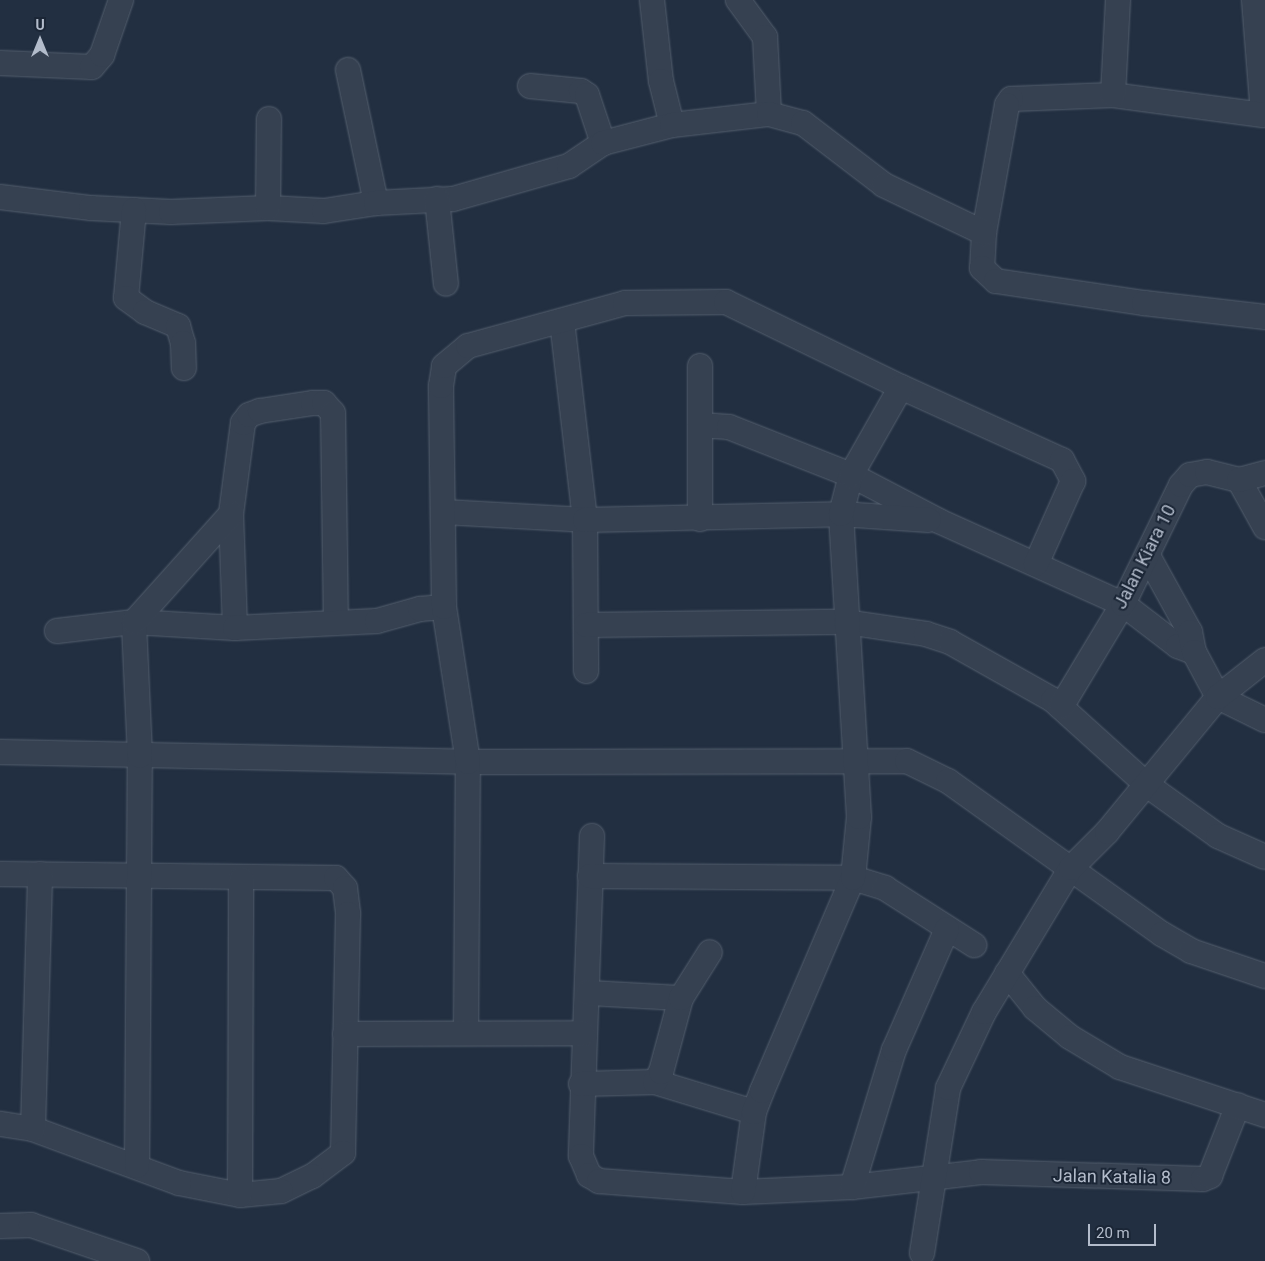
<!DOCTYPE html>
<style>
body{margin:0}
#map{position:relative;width:1265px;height:1261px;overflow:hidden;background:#222f41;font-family:Roboto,sans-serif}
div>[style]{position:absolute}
.roads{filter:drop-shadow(0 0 1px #545f6e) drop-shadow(0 0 1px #545f6e)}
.minor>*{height:24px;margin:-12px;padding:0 12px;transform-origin:12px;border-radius:12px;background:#364151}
span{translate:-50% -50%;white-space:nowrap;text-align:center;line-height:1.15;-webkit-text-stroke:4px #1b2636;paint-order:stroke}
.street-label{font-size:18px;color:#b3bccb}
.north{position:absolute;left:15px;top:15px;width:50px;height:50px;-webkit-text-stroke:4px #1b2636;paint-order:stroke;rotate:0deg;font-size:14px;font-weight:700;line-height:20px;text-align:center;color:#b3bccb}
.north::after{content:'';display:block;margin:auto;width:18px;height:22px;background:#b3bccb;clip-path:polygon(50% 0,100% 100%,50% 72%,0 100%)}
.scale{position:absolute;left:1088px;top:1224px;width:68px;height:22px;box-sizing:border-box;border:2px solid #b3bccb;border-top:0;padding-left:6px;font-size:15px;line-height:18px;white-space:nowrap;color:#b3bccb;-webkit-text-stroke:4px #1b2636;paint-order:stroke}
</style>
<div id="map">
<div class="roads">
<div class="minor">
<div style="left:652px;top:0;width:81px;rotate:83.7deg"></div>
<div style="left:661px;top:81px;width:45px;rotate:76deg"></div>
<div style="left:738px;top:0;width:46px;rotate:53.9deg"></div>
<div style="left:765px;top:37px;width:77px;rotate:87deg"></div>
<div style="left:1254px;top:0;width:115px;rotate:85.5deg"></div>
<div style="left:1263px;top:115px;width:151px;rotate:-172.4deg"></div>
<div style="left:1113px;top:95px;width:102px;rotate:177.8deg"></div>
<div style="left:1011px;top:99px;width:7px;rotate:124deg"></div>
<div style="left:1007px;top:105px;width:130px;rotate:100.2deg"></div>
<div style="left:984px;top:233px;width:35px;rotate:93deg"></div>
<div style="left:982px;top:268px;width:19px;rotate:43deg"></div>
<div style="left:996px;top:281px;width:150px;rotate:8.5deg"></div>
<div style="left:1144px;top:303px;width:122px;rotate:6.6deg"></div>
<div style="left:0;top:63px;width:92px;rotate:2.5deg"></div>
<div style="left:92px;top:67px;width:16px;rotate:-50deg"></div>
<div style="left:102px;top:55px;width:58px;rotate:-70.9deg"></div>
<div style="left:348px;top:70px;width:136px;rotate:78.1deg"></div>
<div style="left:530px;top:86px;width:51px;rotate:5.6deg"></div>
<div style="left:581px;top:91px;width:7px;rotate:34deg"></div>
<div style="left:587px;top:95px;width:51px;rotate:71.6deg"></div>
<div style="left:1113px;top:95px;width:95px;rotate:-87deg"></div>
<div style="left:0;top:197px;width:92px;rotate:6.9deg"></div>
<div style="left:91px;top:208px;width:80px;rotate:2.9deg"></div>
<div style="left:171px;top:212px;width:97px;rotate:-2.4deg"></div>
<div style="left:268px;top:208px;width:56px;rotate:3.1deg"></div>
<div style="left:324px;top:211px;width:53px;rotate:-8.7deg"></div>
<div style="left:376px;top:203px;width:77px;rotate:-3deg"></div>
<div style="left:453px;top:199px;width:121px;rotate:-15.9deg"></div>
<div style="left:569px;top:166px;width:41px;rotate:-34.1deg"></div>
<div style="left:603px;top:143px;width:71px;rotate:-14.6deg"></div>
<div style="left:672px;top:125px;width:98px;rotate:-6.5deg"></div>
<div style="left:769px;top:114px;width:35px;rotate:15deg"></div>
<div style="left:803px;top:123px;width:102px;rotate:37.4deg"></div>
<div style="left:884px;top:185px;width:111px;rotate:25.6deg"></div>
<div style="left:437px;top:199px;width:85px;rotate:84deg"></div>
<div style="left:268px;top:208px;width:89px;rotate:-89.4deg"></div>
<div style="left:134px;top:210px;width:88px;rotate:95.2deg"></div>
<div style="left:126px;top:298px;width:24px;rotate:36deg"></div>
<div style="left:145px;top:312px;width:36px;rotate:23deg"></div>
<div style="left:178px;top:326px;width:18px;rotate:74deg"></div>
<div style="left:183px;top:343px;width:25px;rotate:88deg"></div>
<div style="left:562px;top:321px;width:200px;rotate:83.4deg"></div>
<div style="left:585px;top:520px;width:151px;rotate:89.6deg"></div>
<div style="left:700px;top:425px;width:29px;rotate:4deg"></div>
<div style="left:729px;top:427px;width:131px;rotate:21.5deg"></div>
<div style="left:851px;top:475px;width:99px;rotate:27.6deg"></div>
<div style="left:939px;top:521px;width:202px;rotate:24.3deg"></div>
<div style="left:1123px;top:604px;width:69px;rotate:37.4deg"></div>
<div style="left:1178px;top:646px;width:17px;rotate:21deg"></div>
<div style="left:1239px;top:480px;width:54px;rotate:61deg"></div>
<div style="left:444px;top:512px;width:141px;rotate:3.2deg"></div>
<div style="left:585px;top:520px;width:256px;rotate:-1.3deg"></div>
<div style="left:841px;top:514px;width:88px;rotate:3.9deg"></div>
<div style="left:700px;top:519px;width:153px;rotate:-90deg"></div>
<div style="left:1148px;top:556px;width:87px;rotate:61.1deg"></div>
<div style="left:1190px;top:632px;width:20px;rotate:79deg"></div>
<div style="left:1194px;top:652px;width:51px;rotate:61.9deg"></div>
<div style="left:1218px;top:697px;width:52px;rotate:26.1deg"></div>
<div style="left:586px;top:625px;width:260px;rotate:-0.7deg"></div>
<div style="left:846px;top:622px;width:81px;rotate:8.5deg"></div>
<div style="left:926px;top:634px;width:25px;rotate:18deg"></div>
<div style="left:950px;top:642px;width:118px;rotate:29.4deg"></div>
<div style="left:1053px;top:700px;width:127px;rotate:42.1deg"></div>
<div style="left:1147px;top:785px;width:87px;rotate:35.7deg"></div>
<div style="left:1218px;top:836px;width:51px;rotate:24.1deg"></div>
<div style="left:235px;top:628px;width:114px;rotate:-92deg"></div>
<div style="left:231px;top:514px;width:92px;rotate:-82.5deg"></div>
<div style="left:243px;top:423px;width:10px;rotate:-53deg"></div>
<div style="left:249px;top:415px;width:12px;rotate:-20deg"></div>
<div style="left:260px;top:411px;width:54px;rotate:-8.6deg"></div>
<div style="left:313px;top:403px;width:11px"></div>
<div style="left:324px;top:403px;width:13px;rotate:48deg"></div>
<div style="left:333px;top:413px;width:209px;rotate:89.2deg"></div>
<div style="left:57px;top:631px;width:78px;rotate:-6.7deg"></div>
<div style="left:134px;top:622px;width:101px;rotate:3.4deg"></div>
<div style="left:235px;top:628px;width:142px;rotate:-2.8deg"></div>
<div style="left:377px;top:621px;width:45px;rotate:-15.6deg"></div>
<div style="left:420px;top:609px;width:24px;rotate:-5deg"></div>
<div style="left:1061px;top:707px;width:120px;rotate:-59deg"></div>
<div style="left:1123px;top:604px;width:132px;rotate:-64deg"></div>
<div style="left:1181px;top:485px;width:13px;rotate:-48deg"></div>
<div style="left:1190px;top:475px;width:17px;rotate:-10deg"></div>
<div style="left:1207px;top:472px;width:33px;rotate:14deg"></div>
<div style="left:1239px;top:480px;width:27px;rotate:-15deg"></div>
<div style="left:0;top:752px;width:468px;rotate:1.2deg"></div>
<div style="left:468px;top:762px;width:439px;rotate:-0.1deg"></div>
<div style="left:907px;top:761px;width:46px;rotate:26deg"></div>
<div style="left:948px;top:781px;width:263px;rotate:35.6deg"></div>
<div style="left:1162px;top:934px;width:34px;rotate:30deg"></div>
<div style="left:1191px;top:951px;width:78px;rotate:18.7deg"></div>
<div style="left:592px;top:836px;width:320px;rotate:92deg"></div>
<div style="left:581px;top:1156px;width:21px;rotate:67deg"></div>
<div style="left:589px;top:1175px;width:12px;rotate:31deg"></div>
<div style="left:599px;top:1181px;width:144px;rotate:4.4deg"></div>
<div style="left:743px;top:1192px;width:109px;rotate:-2.6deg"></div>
<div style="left:852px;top:1187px;width:130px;rotate:-6.6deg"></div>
<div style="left:981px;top:1172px;width:222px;rotate:1.8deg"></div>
<div style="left:1203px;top:1179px;width:8px;rotate:-23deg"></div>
<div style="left:1210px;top:1176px;width:76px;rotate:-68.5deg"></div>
<div style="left:0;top:874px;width:336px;rotate:0.7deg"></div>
<div style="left:336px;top:878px;width:13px;rotate:48deg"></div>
<div style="left:345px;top:888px;width:26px;rotate:83deg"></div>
<div style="left:348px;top:914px;width:239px;rotate:91.2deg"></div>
<div style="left:343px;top:1153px;width:39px;rotate:143deg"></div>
<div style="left:312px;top:1176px;width:34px;rotate:154deg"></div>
<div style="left:281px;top:1191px;width:41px;rotate:174.4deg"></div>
<div style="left:240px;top:1195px;width:62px;rotate:-168.9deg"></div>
<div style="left:179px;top:1183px;width:156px;rotate:-159.7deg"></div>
<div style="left:33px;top:1129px;width:33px;rotate:-171deg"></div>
<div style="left:590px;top:876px;width:263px;rotate:0.4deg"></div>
<div style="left:853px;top:878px;width:34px;rotate:17deg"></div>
<div style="left:885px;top:888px;width:106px;rotate:32.6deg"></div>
<div style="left:1007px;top:973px;width:45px;rotate:51.3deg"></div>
<div style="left:1035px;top:1008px;width:45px;rotate:39.6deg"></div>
<div style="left:1070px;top:1037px;width:58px;rotate:31deg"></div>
<div style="left:1120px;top:1067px;width:153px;rotate:18.3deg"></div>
<div style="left:588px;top:993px;width:93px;rotate:3.1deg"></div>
<div style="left:466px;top:1033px;width:271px;rotate:-89.6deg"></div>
<div style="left:468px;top:762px;width:157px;rotate:-98.8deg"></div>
<div style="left:444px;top:607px;width:221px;rotate:-90.8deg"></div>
<div style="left:441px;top:386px;width:20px;rotate:-81deg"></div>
<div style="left:444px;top:366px;width:31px;rotate:-40deg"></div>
<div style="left:468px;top:346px;width:163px;rotate:-15.3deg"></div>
<div style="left:625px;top:303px;width:101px;rotate:-0.6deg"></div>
<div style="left:726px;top:302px;width:195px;rotate:25.9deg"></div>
<div style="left:901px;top:387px;width:177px;rotate:24.4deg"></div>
<div style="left:1062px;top:460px;width:24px;rotate:62deg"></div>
<div style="left:1073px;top:481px;width:91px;rotate:114deg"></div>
<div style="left:345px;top:1034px;width:238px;rotate:-0.2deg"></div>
<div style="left:655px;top:1082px;width:103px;rotate:16.9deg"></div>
<div style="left:581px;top:1084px;width:74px;rotate:-1.5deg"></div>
<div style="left:655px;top:1082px;width:12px;rotate:-59deg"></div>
<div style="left:661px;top:1072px;width:77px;rotate:-74.9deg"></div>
<div style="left:681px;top:998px;width:54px;rotate:-57.8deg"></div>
<div style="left:33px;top:1129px;width:255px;rotate:-88.4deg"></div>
<div style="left:137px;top:1166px;width:410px;rotate:-89.6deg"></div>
<div style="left:140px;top:756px;width:134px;rotate:-92.6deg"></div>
<div style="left:134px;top:622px;width:145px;rotate:-48.1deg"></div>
<div style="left:852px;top:1187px;width:143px;rotate:-73deg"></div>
<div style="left:894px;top:1050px;width:132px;rotate:-66.3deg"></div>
<div style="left:743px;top:1192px;width:81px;rotate:-82.2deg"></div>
<div style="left:754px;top:1112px;width:22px;rotate:-69deg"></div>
<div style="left:762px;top:1091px;width:232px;rotate:-66.9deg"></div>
<div style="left:853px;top:878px;width:61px;rotate:-84.4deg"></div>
<div style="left:859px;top:817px;width:304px;rotate:-93.4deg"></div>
<div style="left:841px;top:514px;width:40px;rotate:-75.6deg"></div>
<div style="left:851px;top:475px;width:101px;rotate:-60.4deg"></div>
<div style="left:240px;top:1195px;width:316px;rotate:-89.8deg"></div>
<div style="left:0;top:1226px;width:31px;rotate:-2deg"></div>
<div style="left:31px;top:1225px;width:112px;rotate:18.8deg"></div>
<div style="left:922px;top:1253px;width:167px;rotate:-81deg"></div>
<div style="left:948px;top:1088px;width:84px;rotate:-64.7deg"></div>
<div style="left:984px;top:1012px;width:168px;rotate:-58.9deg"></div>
<div style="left:1071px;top:868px;width:51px;rotate:-45deg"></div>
<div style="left:1107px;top:832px;width:175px;rotate:-50.6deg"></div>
<div style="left:1218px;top:697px;width:60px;rotate:-38.2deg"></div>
</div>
</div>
<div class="street-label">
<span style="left:1145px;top:557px;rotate:-63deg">Jalan Kiara 10</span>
<span style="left:1112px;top:1177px;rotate:1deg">Jalan Katalia 8</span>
</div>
<div class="north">U</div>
<div class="scale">20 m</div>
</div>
